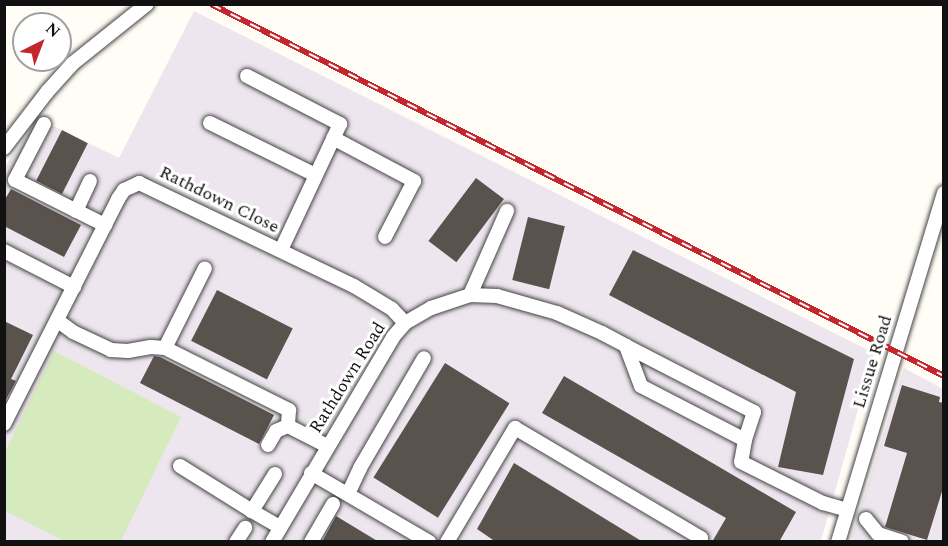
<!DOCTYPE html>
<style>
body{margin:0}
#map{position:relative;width:948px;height:546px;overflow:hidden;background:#fffdf5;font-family:Spectral,serif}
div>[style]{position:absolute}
.industrial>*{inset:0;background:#eee6ef}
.green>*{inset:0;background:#d5ebbd}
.building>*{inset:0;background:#5a524d;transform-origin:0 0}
.roads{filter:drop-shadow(0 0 2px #444) drop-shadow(0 0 2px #444)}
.minor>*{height:14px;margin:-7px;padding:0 7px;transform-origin:7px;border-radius:7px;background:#fff}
.rail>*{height:6px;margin-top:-3px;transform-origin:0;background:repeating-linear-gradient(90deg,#fff 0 11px,#c4262e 0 22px);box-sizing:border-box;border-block:2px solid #c4262e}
span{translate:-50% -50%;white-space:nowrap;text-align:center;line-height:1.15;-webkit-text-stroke:6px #fff;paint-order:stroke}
.street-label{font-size:18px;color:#111}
.frame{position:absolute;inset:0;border:6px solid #111;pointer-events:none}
.north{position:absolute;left:12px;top:12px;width:60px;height:60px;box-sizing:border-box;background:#fff;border:2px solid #a0a0a0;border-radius:50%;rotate:42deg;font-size:16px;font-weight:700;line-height:24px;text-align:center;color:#111}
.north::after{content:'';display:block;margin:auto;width:21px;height:27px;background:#c4262e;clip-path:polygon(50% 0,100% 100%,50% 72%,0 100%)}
</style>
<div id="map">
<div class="industrial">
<div style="clip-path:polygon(194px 11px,874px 353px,821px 541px,5px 542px,5px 166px,39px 119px,119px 158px)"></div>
<div style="clip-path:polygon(904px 368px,943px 389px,943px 541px,855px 542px,851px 538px)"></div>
</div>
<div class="green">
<div style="clip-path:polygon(54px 351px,181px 417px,121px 541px,64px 541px,5px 511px,5px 452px)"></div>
</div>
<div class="building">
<div style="left:62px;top:130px;width:29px;height:57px;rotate:27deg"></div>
<div style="left:476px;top:178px;width:35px;height:79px;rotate:37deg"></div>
<div style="clip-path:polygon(11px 189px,81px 225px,64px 257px,4px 226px,4px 201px)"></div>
<div style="left:528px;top:217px;width:38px;height:65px;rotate:14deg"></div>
<div style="clip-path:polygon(633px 250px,854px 359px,823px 475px,778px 467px,796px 392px,609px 295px)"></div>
<div style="left:217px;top:290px;width:85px;height:57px;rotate:27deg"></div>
<div style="clip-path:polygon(4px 321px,33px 335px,11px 379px,16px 381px,4px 403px)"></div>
<div style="clip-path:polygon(154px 356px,160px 357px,274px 415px,259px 444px,140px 383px)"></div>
<div style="left:445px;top:363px;width:76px;height:135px;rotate:32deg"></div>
<div style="clip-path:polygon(564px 376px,796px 512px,779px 542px,712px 542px,726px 518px,542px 413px)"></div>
<div style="clip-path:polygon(902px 385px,940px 397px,939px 402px,944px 403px,944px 485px,927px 540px,885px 527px,907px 453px,884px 446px)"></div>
<div style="clip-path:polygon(514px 463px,643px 542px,496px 542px,477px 529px)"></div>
<div style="clip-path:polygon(336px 516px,379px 542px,322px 542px)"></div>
</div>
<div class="roads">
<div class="minor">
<div style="left:247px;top:76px;width:105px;rotate:27.3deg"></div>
<div style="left:340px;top:124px;width:139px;rotate:115.1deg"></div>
<div style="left:210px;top:123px;width:117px;rotate:26.3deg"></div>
<div style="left:44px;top:124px;width:63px;rotate:117.4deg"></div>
<div style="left:15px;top:180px;width:101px;rotate:26.6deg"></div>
<div style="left:333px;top:138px;width:92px;rotate:28deg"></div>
<div style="left:414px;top:181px;width:63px;rotate:117.4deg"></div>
<div style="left:4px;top:148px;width:71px;rotate:-52.5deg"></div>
<div style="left:47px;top:92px;width:38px;rotate:-48deg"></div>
<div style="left:72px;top:64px;width:96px;rotate:-38.7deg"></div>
<div style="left:76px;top:211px;width:33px;rotate:-65deg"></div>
<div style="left:4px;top:251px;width:79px;rotate:27.2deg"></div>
<div style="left:470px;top:295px;width:92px;rotate:-66.2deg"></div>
<div style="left:58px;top:321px;width:19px;rotate:36deg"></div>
<div style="left:73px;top:332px;width:42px;rotate:25.3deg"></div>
<div style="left:111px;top:350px;width:17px;rotate:3deg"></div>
<div style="left:128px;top:351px;width:23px;rotate:-10deg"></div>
<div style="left:151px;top:347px;width:14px;rotate:4deg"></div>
<div style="left:165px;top:348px;width:139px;rotate:26.6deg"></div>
<div style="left:289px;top:410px;width:16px;rotate:94deg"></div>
<div style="left:288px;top:426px;width:44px;rotate:27.1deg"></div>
<div style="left:165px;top:348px;width:89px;rotate:-63.4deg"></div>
<div style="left:4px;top:424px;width:252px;rotate:-63.1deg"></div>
<div style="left:118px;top:199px;width:11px;rotate:-56deg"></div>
<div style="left:124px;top:190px;width:17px;rotate:-25deg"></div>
<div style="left:139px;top:183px;width:238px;rotate:25.6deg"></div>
<div style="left:354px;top:286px;width:44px;rotate:31.2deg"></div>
<div style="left:392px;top:309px;width:19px;rotate:47deg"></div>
<div style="left:745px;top:440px;width:22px;rotate:100deg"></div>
<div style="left:741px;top:462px;width:92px;rotate:26.6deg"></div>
<div style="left:823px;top:503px;width:25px;rotate:16deg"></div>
<div style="left:268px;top:445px;width:16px;rotate:-60deg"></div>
<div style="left:276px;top:431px;width:13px;rotate:-23deg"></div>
<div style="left:180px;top:466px;width:85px;rotate:32deg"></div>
<div style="left:311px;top:473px;width:137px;rotate:30.3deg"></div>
<div style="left:275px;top:474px;width:44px;rotate:121.9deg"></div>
<div style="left:252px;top:511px;width:32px;rotate:30deg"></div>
<div style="left:348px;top:494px;width:29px;rotate:-65deg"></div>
<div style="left:360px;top:468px;width:127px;rotate:-59.8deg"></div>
<div style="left:866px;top:519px;width:19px;rotate:51deg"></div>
<div style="left:878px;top:534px;width:25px;rotate:18deg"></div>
<div style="left:236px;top:542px;width:17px;rotate:-57deg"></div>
<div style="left:272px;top:542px;width:238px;rotate:-59.4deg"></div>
<div style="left:393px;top:337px;width:18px;rotate:-49deg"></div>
<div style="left:405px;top:323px;width:30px;rotate:-30deg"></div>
<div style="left:431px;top:308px;width:41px;rotate:-18.4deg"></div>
<div style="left:470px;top:295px;width:27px;rotate:2deg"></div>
<div style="left:497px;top:296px;width:62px;rotate:15.8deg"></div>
<div style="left:557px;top:313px;width:49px;rotate:24deg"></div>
<div style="left:602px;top:333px;width:27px;rotate:28deg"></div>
<div style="left:626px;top:346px;width:144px;rotate:27.3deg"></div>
<div style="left:754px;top:412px;width:29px;rotate:108deg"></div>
<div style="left:745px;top:440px;width:117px;rotate:-152.6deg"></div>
<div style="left:641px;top:386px;width:43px;rotate:-110.6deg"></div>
<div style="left:311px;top:542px;width:44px;rotate:-59.9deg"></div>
<div style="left:447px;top:542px;width:133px;rotate:-59.2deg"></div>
<div style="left:515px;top:428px;width:216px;rotate:30.6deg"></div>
<div style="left:701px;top:538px;width:4px;rotate:104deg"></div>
<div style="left:838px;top:542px;width:365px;rotate:-73.1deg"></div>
</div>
</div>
<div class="rail">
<div style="left:211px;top:4px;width:822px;rotate:26.91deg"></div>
</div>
<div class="street-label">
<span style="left:219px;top:200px;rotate:26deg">Rathdown Close</span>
<span style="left:873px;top:362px;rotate:-73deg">Lissue Road</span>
<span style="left:348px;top:378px;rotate:-58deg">Rathdown Road</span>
</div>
<div class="frame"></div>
<div class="north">N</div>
</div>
